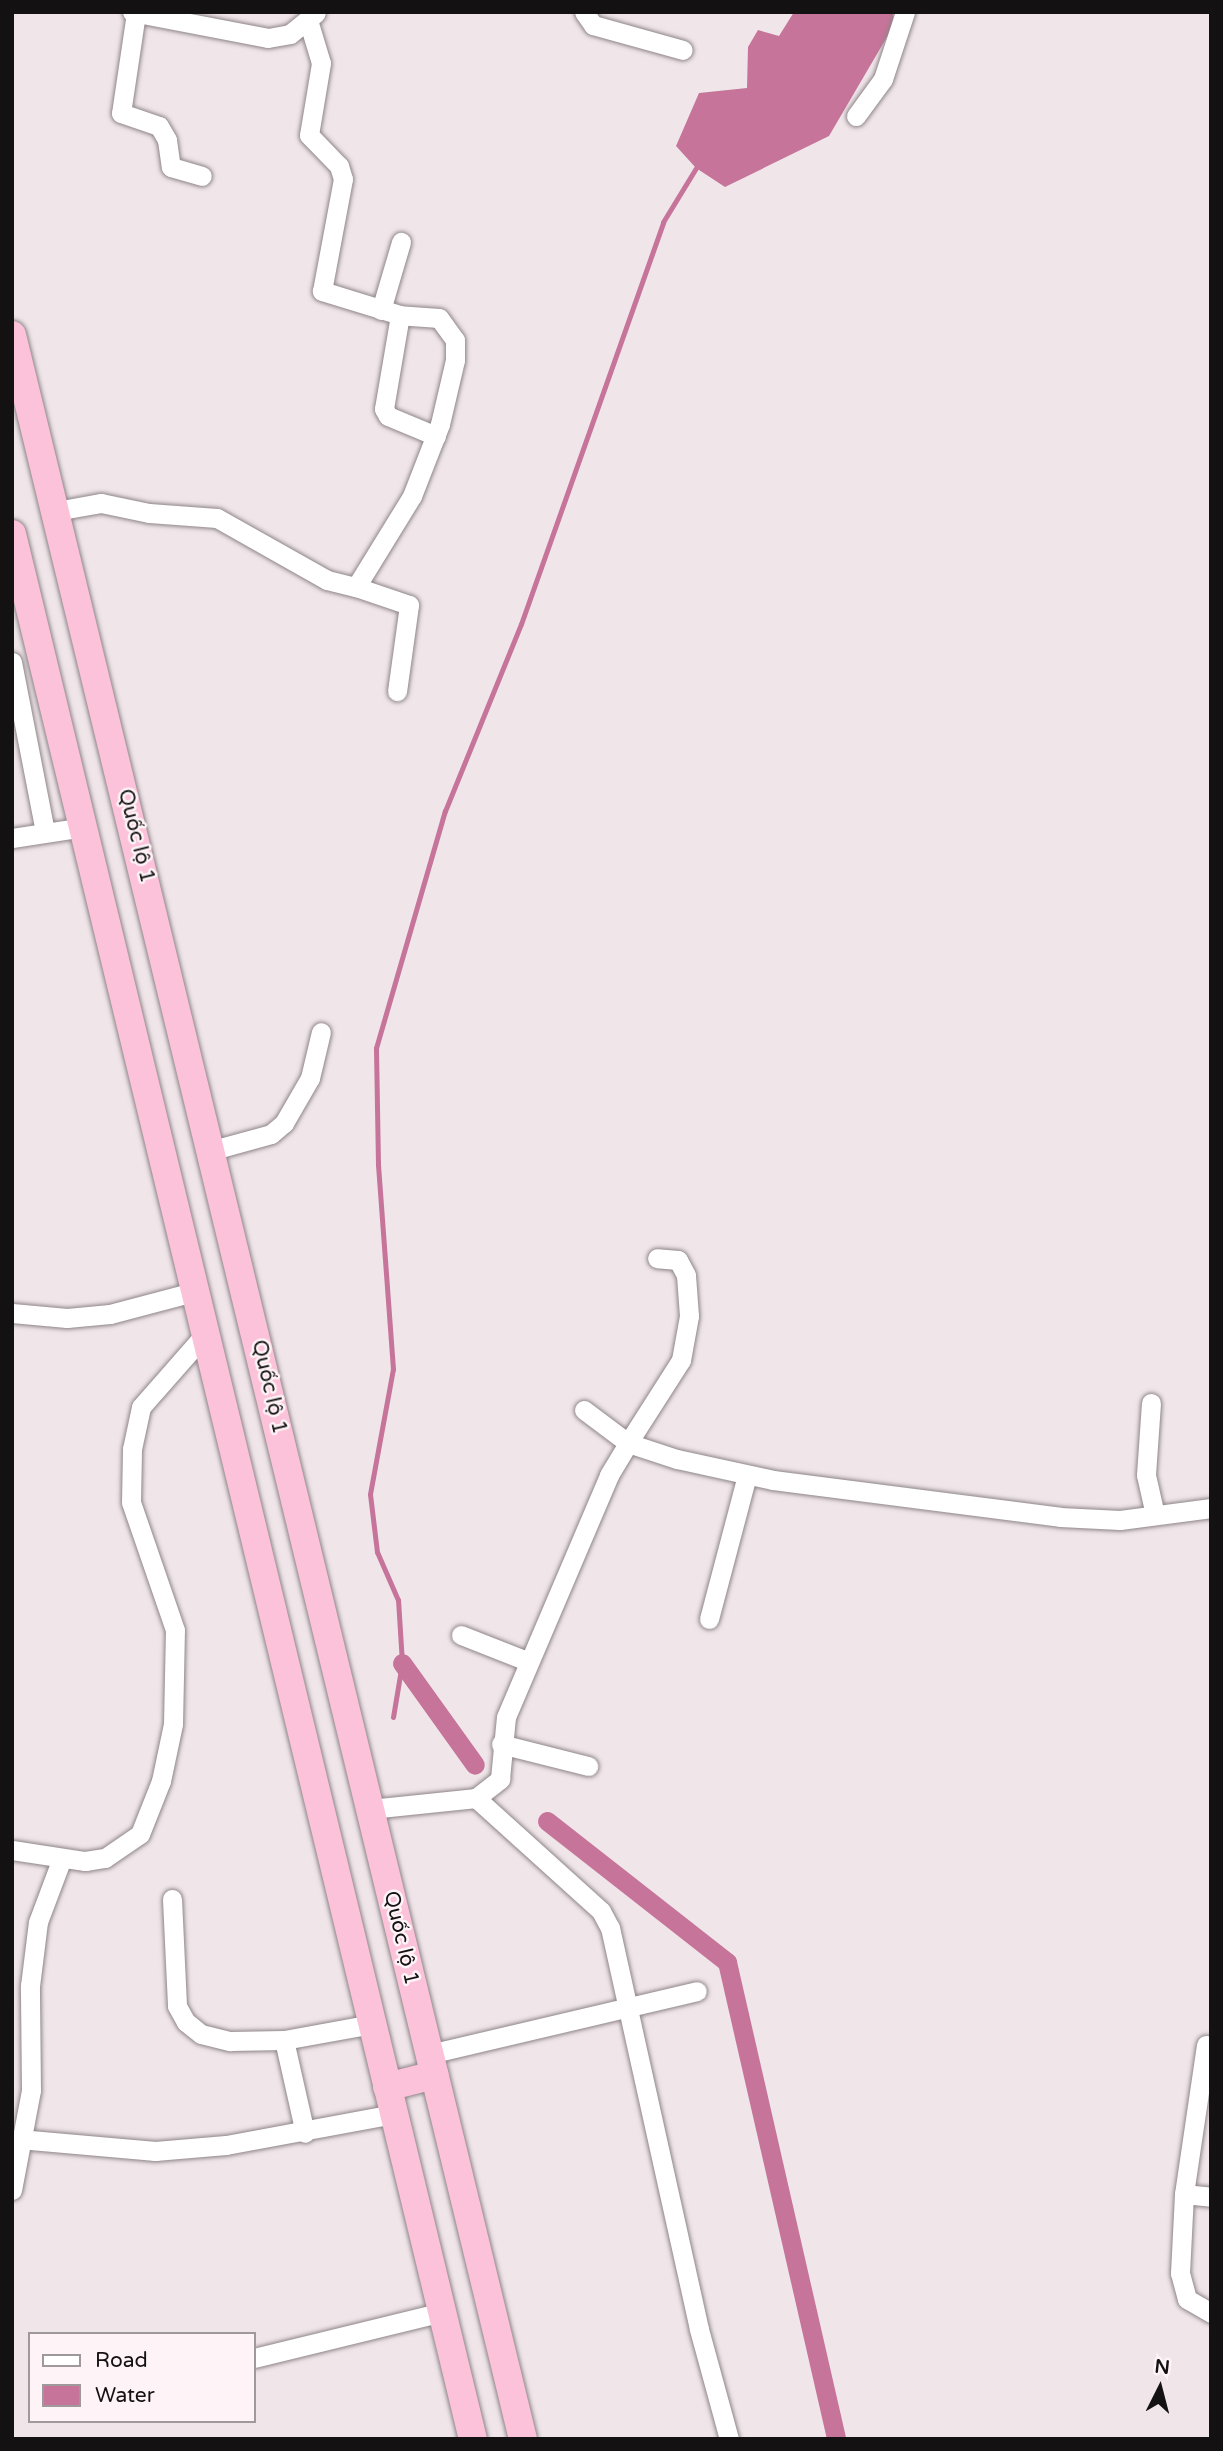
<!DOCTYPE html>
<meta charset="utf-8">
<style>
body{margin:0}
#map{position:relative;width:1223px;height:2451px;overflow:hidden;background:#f0e6ea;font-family:"Varela Round",sans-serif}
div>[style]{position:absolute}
.water>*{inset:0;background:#c67499}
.stream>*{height:5px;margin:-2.5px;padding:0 2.5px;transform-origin:2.5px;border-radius:2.5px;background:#c67499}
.canal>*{height:19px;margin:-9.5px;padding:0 9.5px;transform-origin:9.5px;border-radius:9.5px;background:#c67499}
.roads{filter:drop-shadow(0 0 2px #8e8588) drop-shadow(0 0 2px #8e8588)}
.minor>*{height:19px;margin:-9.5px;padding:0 9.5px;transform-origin:9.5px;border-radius:9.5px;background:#fff}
.highway>*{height:28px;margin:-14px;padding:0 14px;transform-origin:14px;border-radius:14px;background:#fcc2da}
span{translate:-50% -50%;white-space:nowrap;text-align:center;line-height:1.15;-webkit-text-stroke:5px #fef4f7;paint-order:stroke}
.street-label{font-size:21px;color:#141112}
.frame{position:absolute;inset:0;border:14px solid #141112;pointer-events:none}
.legend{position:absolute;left:28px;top:2332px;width:228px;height:91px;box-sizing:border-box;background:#fef4f7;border:2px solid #a0999b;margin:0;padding:9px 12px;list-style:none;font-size:21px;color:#141112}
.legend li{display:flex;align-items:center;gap:14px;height:35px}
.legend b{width:35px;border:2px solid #a0999b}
.north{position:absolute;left:1125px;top:2353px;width:70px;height:70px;-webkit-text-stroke:5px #fef4f7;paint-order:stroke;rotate:6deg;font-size:19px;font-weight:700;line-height:28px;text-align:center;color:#141112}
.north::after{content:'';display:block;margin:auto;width:24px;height:32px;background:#141112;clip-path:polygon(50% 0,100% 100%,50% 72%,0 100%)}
</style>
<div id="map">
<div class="water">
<div style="clip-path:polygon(794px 12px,893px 12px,894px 25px,829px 136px,725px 187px,696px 168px,676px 146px,699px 93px,747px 88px,748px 47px,758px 30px,779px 36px)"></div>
</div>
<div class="stream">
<div style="left:393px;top:1717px;width:55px;rotate:-80.5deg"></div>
<div style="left:402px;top:1663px;width:63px;rotate:-93.6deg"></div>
<div style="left:398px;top:1600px;width:52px;rotate:-113.6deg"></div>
<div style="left:377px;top:1552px;width:58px;rotate:-96.9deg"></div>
<div style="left:370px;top:1494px;width:127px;rotate:-79.6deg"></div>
<div style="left:393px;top:1369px;width:206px;rotate:-94.2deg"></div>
<div style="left:378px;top:1164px;width:116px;rotate:-91deg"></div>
<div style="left:376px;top:1048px;width:247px;rotate:-73.8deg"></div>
<div style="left:445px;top:811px;width:202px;rotate:-67.9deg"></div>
<div style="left:521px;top:624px;width:426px;rotate:-70.5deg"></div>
<div style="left:663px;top:222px;width:63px;rotate:-58.6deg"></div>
</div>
<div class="canal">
<div style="left:402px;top:1663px;width:125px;rotate:54.4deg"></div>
<div style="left:547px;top:1821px;width:229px;rotate:38.1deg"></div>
<div style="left:727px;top:1962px;width:489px;rotate:77.1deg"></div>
</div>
<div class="roads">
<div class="minor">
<div style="left:132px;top:12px;width:138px;rotate:10.8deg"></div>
<div style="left:268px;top:38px;width:22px;rotate:-10deg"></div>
<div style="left:290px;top:34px;width:33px;rotate:-39deg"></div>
<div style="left:584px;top:12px;width:16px;rotate:55deg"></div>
<div style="left:593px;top:25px;width:93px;rotate:15.5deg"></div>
<div style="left:136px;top:13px;width:101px;rotate:98.5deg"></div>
<div style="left:121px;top:113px;width:40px;rotate:18.9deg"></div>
<div style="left:159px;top:126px;width:16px;rotate:60deg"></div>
<div style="left:167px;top:140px;width:27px;rotate:82deg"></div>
<div style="left:171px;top:167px;width:32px;rotate:16deg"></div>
<div style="left:856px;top:116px;width:46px;rotate:-53.9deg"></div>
<div style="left:883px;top:79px;width:71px;rotate:-71.8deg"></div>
<div style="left:381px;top:310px;width:71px;rotate:-73.6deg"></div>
<div style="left:400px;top:315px;width:95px;rotate:99.7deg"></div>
<div style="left:384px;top:409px;width:8px;rotate:60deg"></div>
<div style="left:388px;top:416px;width:52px;rotate:22.6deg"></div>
<div style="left:56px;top:511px;width:46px;rotate:-10.1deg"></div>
<div style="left:101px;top:503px;width:49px;rotate:11.8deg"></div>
<div style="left:149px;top:513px;width:68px;rotate:4.2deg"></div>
<div style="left:217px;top:518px;width:126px;rotate:29.4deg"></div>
<div style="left:327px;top:580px;width:30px;rotate:14deg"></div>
<div style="left:356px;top:587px;width:107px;rotate:-58.4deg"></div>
<div style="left:412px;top:496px;width:77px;rotate:-68.7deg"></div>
<div style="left:440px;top:424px;width:66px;rotate:-76.8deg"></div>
<div style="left:455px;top:360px;width:20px;rotate:-90deg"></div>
<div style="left:455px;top:340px;width:27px;rotate:-126deg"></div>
<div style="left:439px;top:318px;width:39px;rotate:-176deg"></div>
<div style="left:400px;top:315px;width:82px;rotate:-162.9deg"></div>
<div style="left:322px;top:291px;width:114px;rotate:-79.4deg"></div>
<div style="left:343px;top:179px;width:14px;rotate:-107deg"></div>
<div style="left:339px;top:166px;width:43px;rotate:-134.1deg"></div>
<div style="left:309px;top:135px;width:73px;rotate:-80.5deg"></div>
<div style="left:321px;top:63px;width:45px;rotate:-106.8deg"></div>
<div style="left:356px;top:587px;width:56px;rotate:18.8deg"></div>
<div style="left:409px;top:605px;width:87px;rotate:97.9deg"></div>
<div style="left:12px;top:662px;width:173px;rotate:79deg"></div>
<div style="left:12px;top:838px;width:74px;rotate:-8.6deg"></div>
<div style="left:213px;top:1150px;width:60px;rotate:-15.4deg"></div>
<div style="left:271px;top:1134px;width:17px;rotate:-40deg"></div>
<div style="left:284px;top:1123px;width:52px;rotate:-60deg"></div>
<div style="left:310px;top:1078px;width:47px;rotate:-76.6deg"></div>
<div style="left:12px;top:1313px;width:55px;rotate:5.2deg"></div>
<div style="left:67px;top:1318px;width:43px;rotate:-5.3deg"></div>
<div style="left:110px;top:1314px;width:90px;rotate:-14.8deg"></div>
<div style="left:1151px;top:1403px;width:72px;rotate:94deg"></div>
<div style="left:1146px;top:1475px;width:41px;rotate:77.3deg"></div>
<div style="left:584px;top:1410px;width:55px;rotate:36.9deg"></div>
<div style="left:628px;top:1443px;width:98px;rotate:-57.4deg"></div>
<div style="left:681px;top:1360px;width:45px;rotate:-79.7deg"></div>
<div style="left:689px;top:1316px;width:41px;rotate:-94.2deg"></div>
<div style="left:686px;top:1275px;width:17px;rotate:-118deg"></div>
<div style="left:678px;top:1260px;width:21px;rotate:-175deg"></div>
<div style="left:709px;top:1619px;width:149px;rotate:-75.2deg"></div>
<div style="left:461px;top:1635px;width:71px;rotate:21.5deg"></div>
<div style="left:501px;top:1744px;width:90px;rotate:14.2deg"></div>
<div style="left:370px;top:1809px;width:107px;rotate:-5.9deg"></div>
<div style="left:12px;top:1850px;width:74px;rotate:8.6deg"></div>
<div style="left:85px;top:1861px;width:20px;rotate:-9deg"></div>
<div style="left:105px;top:1858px;width:42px;rotate:-34.4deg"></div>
<div style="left:140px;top:1834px;width:57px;rotate:-68.4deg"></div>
<div style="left:161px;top:1781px;width:58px;rotate:-78.1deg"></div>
<div style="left:173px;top:1724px;width:94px;rotate:-88.8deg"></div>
<div style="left:175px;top:1630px;width:135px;rotate:-109deg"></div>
<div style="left:131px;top:1502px;width:53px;rotate:-88.9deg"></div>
<div style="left:132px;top:1449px;width:43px;rotate:-77.9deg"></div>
<div style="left:141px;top:1407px;width:100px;rotate:-48.7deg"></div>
<div style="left:172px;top:1899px;width:107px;rotate:87.3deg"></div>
<div style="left:177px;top:2006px;width:18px;rotate:61deg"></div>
<div style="left:186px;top:2022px;width:19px;rotate:39deg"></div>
<div style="left:201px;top:2034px;width:30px;rotate:14deg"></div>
<div style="left:230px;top:2041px;width:54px;rotate:-1.1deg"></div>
<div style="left:284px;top:2040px;width:89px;rotate:-10.3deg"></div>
<div style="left:284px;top:2040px;width:95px;rotate:77.3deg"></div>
<div style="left:1206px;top:2045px;width:151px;rotate:98.4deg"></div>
<div style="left:1184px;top:2194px;width:79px;rotate:92.9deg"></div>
<div style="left:1180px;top:2273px;width:27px;rotate:75deg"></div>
<div style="left:1187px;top:2299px;width:28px;rotate:30deg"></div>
<div style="left:429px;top:2054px;width:275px;rotate:-13.2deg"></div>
<div style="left:19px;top:2139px;width:137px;rotate:5deg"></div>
<div style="left:155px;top:2151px;width:71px;rotate:-4.8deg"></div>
<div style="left:226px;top:2145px;width:171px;rotate:-10.5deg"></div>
<div style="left:12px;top:2190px;width:102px;rotate:-79.2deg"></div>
<div style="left:31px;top:2090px;width:104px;rotate:-90.6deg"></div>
<div style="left:30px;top:1986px;width:64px;rotate:-82.9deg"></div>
<div style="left:38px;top:1922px;width:68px;rotate:-69.4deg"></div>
<div style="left:1184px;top:2194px;width:27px;rotate:6deg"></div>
<div style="left:254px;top:2358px;width:195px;rotate:-13.7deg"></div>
<div style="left:729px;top:2439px;width:114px;rotate:-105.3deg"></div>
<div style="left:699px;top:2329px;width:411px;rotate:-102.5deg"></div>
<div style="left:610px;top:1928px;width:19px;rotate:-118deg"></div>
<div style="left:601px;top:1911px;width:169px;rotate:-137.9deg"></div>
<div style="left:476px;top:1798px;width:31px;rotate:-38deg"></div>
<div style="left:500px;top:1779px;width:62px;rotate:-84.5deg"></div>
<div style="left:506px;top:1717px;width:263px;rotate:-66.9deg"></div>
<div style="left:609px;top:1475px;width:37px;rotate:-59deg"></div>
<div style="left:628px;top:1443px;width:52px;rotate:18.1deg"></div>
<div style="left:677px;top:1459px;width:98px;rotate:12.3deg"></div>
<div style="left:773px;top:1480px;width:289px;rotate:7.3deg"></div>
<div style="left:1060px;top:1517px;width:60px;rotate:2.9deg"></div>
<div style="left:1120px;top:1520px;width:92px;rotate:-7.5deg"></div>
</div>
<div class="highway">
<div style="left:12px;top:335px;width:2165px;rotate:76.35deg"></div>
<div style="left:12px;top:534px;width:1960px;rotate:76.4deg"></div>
<div style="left:387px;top:2087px;width:49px;rotate:-14.3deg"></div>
</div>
</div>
<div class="street-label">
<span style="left:136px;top:836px;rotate:76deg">Quốc lộ 1</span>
<span style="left:269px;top:1387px;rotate:77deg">Quốc lộ 1</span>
<span style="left:401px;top:1938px;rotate:77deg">Quốc lộ 1</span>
</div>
<div class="frame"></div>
<ul class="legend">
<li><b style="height:9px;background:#fff"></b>Road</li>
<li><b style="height:19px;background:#c67499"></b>Water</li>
</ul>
<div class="north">N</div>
</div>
